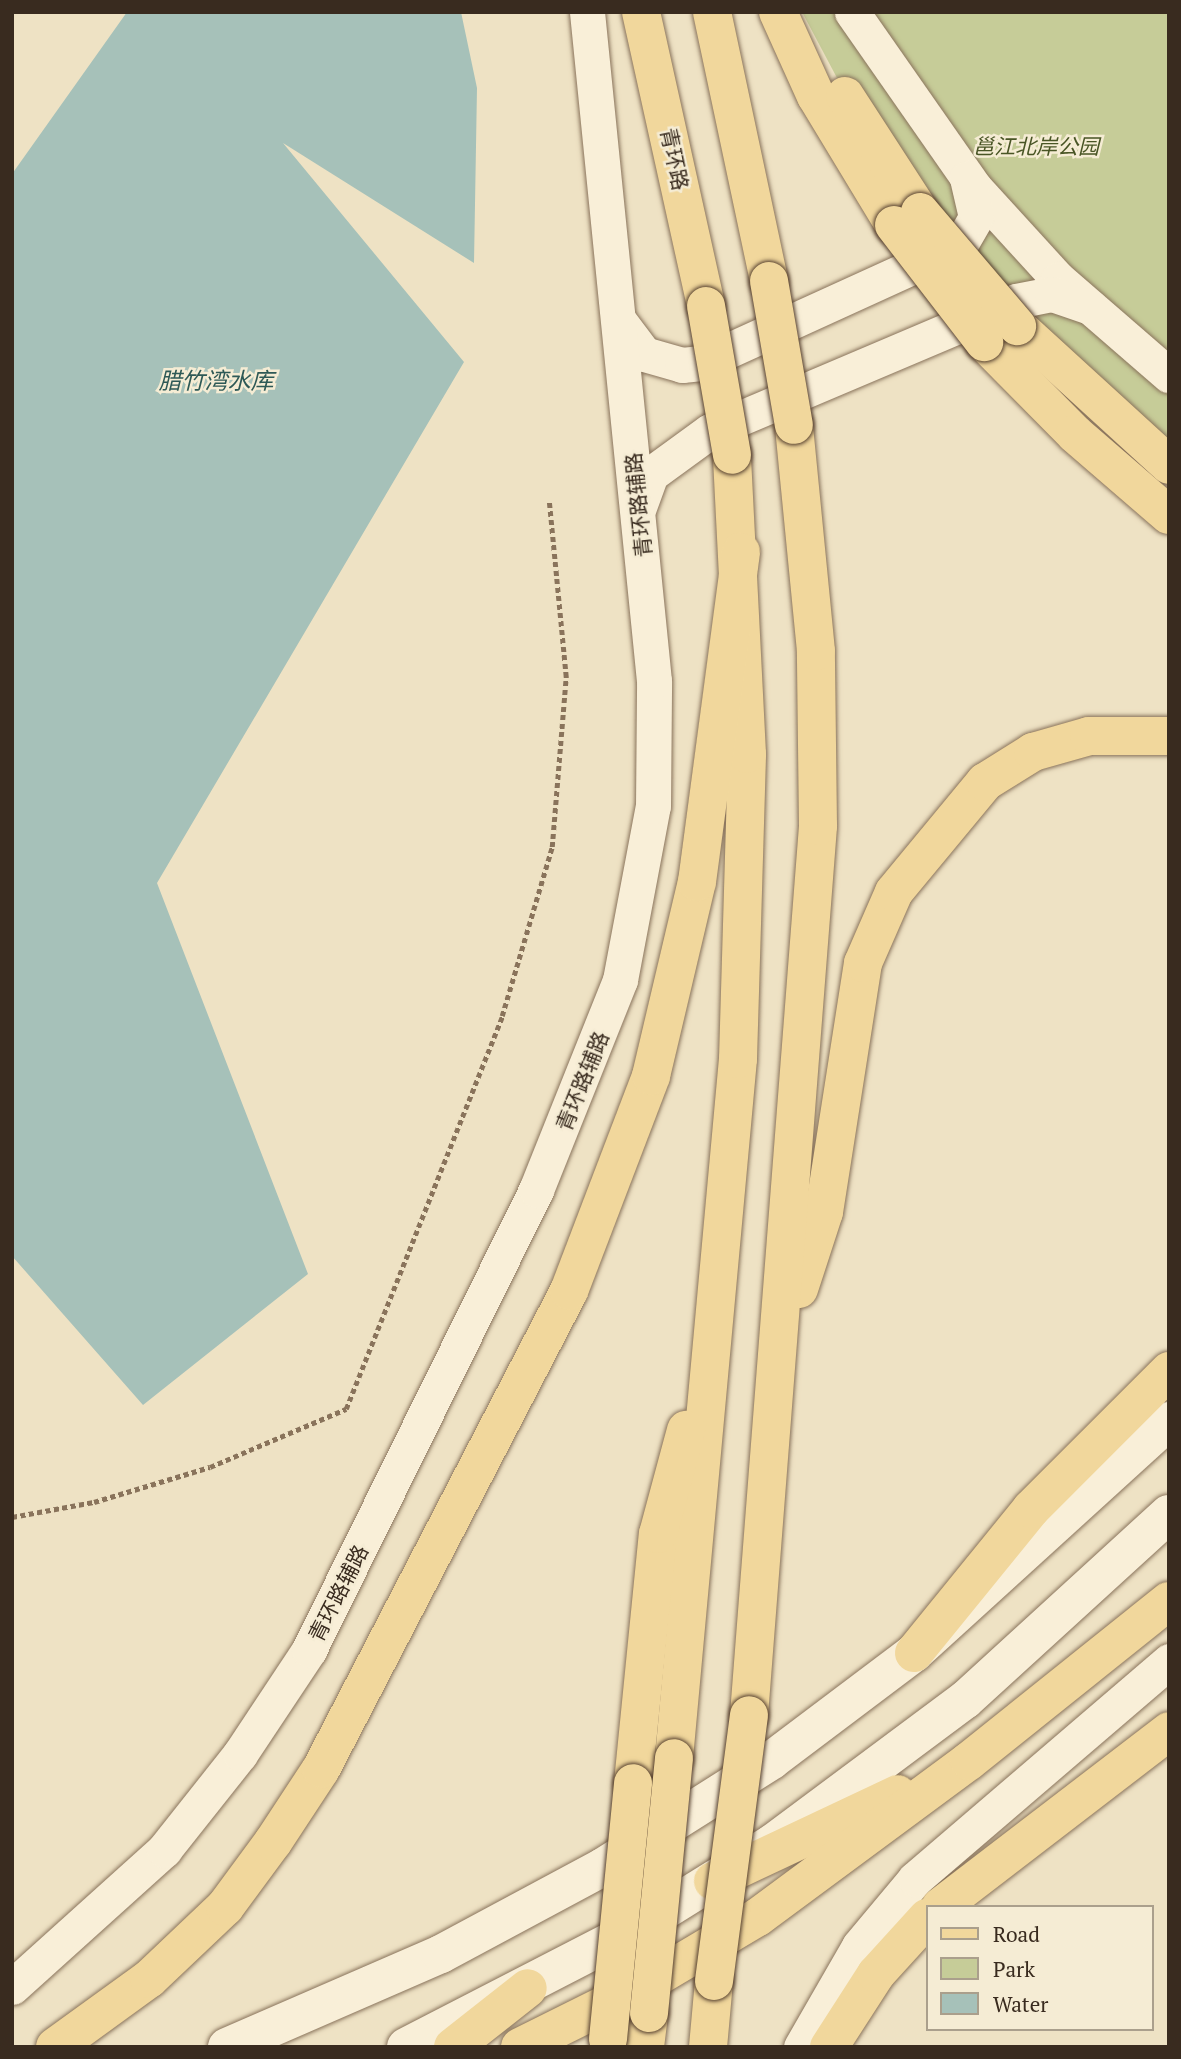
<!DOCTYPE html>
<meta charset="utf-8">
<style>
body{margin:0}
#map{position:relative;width:1181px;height:2059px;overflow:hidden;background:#eee2c4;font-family:"PT Serif","Noto Sans SC",serif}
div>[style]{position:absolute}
.green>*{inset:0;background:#c6cc98}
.water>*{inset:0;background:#a6c1b9}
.path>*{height:4.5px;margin-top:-2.25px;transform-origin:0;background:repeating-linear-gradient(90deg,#89735b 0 5px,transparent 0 8.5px)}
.roads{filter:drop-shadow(0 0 2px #89735b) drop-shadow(0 0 2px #89735b)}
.minor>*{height:35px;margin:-17.5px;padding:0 17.5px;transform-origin:17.5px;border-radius:17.5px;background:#f9efd8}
.secondary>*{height:38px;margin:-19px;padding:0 19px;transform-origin:19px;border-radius:19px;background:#f9efd8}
.primary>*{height:38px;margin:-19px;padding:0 19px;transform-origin:19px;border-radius:19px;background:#f1d79c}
.bridges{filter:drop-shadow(0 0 2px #57412f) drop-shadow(0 0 2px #57412f)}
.primary-bridge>*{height:38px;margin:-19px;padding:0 19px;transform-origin:19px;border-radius:19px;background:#f1d79c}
span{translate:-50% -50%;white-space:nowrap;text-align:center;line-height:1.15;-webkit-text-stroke:5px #f5ecd4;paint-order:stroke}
.park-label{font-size:21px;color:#495525;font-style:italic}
.street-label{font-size:21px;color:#392b1f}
.water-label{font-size:23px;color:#2e5956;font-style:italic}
.frame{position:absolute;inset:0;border:14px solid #392b1f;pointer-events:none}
.legend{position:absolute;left:926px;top:1905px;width:228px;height:126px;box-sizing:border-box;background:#f5ecd4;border:2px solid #aa9f8c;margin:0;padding:9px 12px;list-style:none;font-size:21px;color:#392b1f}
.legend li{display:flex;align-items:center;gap:14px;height:35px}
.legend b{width:35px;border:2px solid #aa9f8c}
</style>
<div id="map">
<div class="green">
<div style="clip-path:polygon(802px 12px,1169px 12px,1169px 465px,862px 125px)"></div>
</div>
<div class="water">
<div style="clip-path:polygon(127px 12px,461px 12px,477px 88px,474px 263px,283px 143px,464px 362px,157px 883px,308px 1274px,143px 1405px,12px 1256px,12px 174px)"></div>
</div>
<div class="path">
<div style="left:12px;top:1517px;width:83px;rotate:-10.4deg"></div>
<div style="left:94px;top:1502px;width:121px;rotate:-16.8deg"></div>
<div style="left:210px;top:1467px;width:148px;rotate:-23.1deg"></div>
<div style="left:346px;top:1409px;width:423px;rotate:-68.3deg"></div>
<div style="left:502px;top:1016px;width:176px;rotate:-73.5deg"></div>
<div style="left:552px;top:847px;width:171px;rotate:-85.3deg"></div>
<div style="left:566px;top:677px;width:178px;rotate:-95.5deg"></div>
</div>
<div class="roads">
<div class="minor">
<div style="left:852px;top:12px;width:213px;rotate:55.1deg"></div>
<div style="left:974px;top:187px;width:125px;rotate:47.6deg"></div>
<div style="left:1058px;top:279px;width:147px;rotate:40.9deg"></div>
<div style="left:620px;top:322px;width:40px;rotate:53deg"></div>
<div style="left:644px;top:354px;width:40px;rotate:16deg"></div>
<div style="left:682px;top:365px;width:19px;rotate:-6deg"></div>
<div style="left:701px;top:363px;width:285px;rotate:-24.5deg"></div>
<div style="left:960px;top:245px;width:32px;rotate:-60deg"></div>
<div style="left:976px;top:217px;width:40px;rotate:-103deg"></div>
<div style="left:639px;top:507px;width:35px;rotate:-70deg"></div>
<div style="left:651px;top:474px;width:73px;rotate:-36.1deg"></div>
<div style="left:710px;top:431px;width:332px;rotate:-23deg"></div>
<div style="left:1016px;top:301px;width:37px;rotate:-11deg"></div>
<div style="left:1052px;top:294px;width:40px;rotate:18.9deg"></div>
<div style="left:12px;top:1987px;width:205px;rotate:-42deg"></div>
<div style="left:164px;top:1850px;width:122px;rotate:-51.6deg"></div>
<div style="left:240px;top:1754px;width:125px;rotate:-56.4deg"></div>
<div style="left:309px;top:1650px;width:513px;rotate:-63.73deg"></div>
<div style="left:536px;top:1190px;width:226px;rotate:-68.2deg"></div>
<div style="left:620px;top:980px;width:177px;rotate:-79.3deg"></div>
<div style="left:653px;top:806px;width:125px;rotate:-89.5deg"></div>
<div style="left:654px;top:681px;width:672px;rotate:-95.72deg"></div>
<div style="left:801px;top:2047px;width:116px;rotate:-60.1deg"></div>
<div style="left:859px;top:1946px;width:87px;rotate:-50.1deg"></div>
<div style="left:915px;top:1879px;width:335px;rotate:-40.6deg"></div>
</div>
<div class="secondary">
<div style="left:227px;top:2047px;width:233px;rotate:-23.5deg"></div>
<div style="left:441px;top:1954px;width:184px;rotate:-28.2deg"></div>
<div style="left:603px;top:1867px;width:200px;rotate:-32.3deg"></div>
<div style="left:772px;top:1760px;width:178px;rotate:-37deg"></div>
<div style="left:914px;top:1653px;width:345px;rotate:-42.3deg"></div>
<div style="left:406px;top:2047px;width:255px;rotate:-27.3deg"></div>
<div style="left:633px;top:1930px;width:165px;rotate:-31.9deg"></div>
<div style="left:773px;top:1843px;width:239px;rotate:-36.7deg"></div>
<div style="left:965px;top:1700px;width:276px;rotate:-42.4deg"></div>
</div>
<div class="primary">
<div style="left:641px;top:12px;width:301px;rotate:77.5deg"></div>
<div style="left:712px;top:12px;width:275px;rotate:78deg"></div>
<div style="left:778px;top:12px;width:92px;rotate:65.7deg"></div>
<div style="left:816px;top:96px;width:151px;rotate:58.8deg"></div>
<div style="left:845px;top:96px;width:138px;rotate:57.1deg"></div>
<div style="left:1017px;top:326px;width:206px;rotate:42.4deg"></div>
<div style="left:984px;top:342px;width:129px;rotate:45.3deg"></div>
<div style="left:1075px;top:434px;width:124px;rotate:40.8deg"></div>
<div style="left:799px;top:1289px;width:81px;rotate:-72deg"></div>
<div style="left:824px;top:1212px;width:252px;rotate:-81.1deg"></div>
<div style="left:863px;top:963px;width:77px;rotate:-66.4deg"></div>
<div style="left:894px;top:892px;width:143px;rotate:-50.4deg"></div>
<div style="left:985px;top:782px;width:57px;rotate:-32deg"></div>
<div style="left:1033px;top:752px;width:58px;rotate:-15.9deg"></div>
<div style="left:1089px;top:736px;width:80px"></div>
<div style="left:914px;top:1653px;width:186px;rotate:-50.9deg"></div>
<div style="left:1031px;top:1509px;width:195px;rotate:-45deg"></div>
<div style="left:749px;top:1715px;width:892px;rotate:-85.56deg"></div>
<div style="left:818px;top:826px;width:175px;rotate:-90.7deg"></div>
<div style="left:816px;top:651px;width:227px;rotate:-95.6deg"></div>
<div style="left:674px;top:1758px;width:702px;rotate:-84.77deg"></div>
<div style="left:738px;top:1059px;width:305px;rotate:-88.3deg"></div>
<div style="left:747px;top:754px;width:299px;rotate:-92.9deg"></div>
<div style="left:633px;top:1783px;width:250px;rotate:-84.3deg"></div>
<div style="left:658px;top:1534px;width:108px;rotate:-74.9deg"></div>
<div style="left:713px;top:1881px;width:204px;rotate:-25.2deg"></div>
<div style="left:940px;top:1907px;width:289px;rotate:-37.5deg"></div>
<div style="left:55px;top:2047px;width:116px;rotate:-35.9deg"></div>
<div style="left:149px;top:1979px;width:105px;rotate:-43.5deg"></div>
<div style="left:225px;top:1907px;width:81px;rotate:-53.6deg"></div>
<div style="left:273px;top:1842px;width:87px;rotate:-56.7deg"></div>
<div style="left:321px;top:1769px;width:539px;rotate:-62.58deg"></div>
<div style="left:569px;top:1291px;width:230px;rotate:-69.1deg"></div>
<div style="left:651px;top:1076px;width:199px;rotate:-76.7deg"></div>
<div style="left:697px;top:882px;width:333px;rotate:-82.4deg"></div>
<div style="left:453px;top:2047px;width:95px;rotate:-38.2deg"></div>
<div style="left:520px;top:2047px;width:128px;rotate:-26.4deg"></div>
<div style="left:635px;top:1990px;width:143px;rotate:-30.7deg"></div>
<div style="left:758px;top:1917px;width:262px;rotate:-36.5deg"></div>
<div style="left:969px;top:1761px;width:256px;rotate:-38.7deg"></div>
<div style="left:645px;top:2047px;width:34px;rotate:-83deg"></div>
<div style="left:708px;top:2047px;width:66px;rotate:-84.8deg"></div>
<div style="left:829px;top:2047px;width:87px;rotate:-57.2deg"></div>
<div style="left:876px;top:1974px;width:76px;rotate:-47.7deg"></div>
</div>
</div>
<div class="bridges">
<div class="primary-bridge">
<div style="left:920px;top:212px;width:150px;rotate:49.6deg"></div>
<div style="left:894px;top:225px;width:148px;rotate:52.4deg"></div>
<div style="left:769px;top:281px;width:146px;rotate:80.2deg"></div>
<div style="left:706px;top:306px;width:151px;rotate:80.1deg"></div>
<div style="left:714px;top:1981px;width:268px;rotate:-82.5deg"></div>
<div style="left:649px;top:2013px;width:256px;rotate:-84.4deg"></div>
<div style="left:608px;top:2039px;width:257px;rotate:-84.4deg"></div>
</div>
</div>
<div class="park-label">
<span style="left:1036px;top:146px">邕江北岸公园</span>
</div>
<div class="street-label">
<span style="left:675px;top:159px;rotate:78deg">青环路</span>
<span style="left:638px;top:505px;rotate:-96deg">青环路辅路</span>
<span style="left:582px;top:1081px;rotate:-68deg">青环路辅路</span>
<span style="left:338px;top:1593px;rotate:-63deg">青环路辅路</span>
</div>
<div class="water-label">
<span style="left:216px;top:381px">腊竹湾水库</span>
</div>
<div class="frame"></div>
<ul class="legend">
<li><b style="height:9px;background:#f1d79c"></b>Road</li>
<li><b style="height:19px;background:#c6cc98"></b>Park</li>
<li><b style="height:19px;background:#a6c1b9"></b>Water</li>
</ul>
</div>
